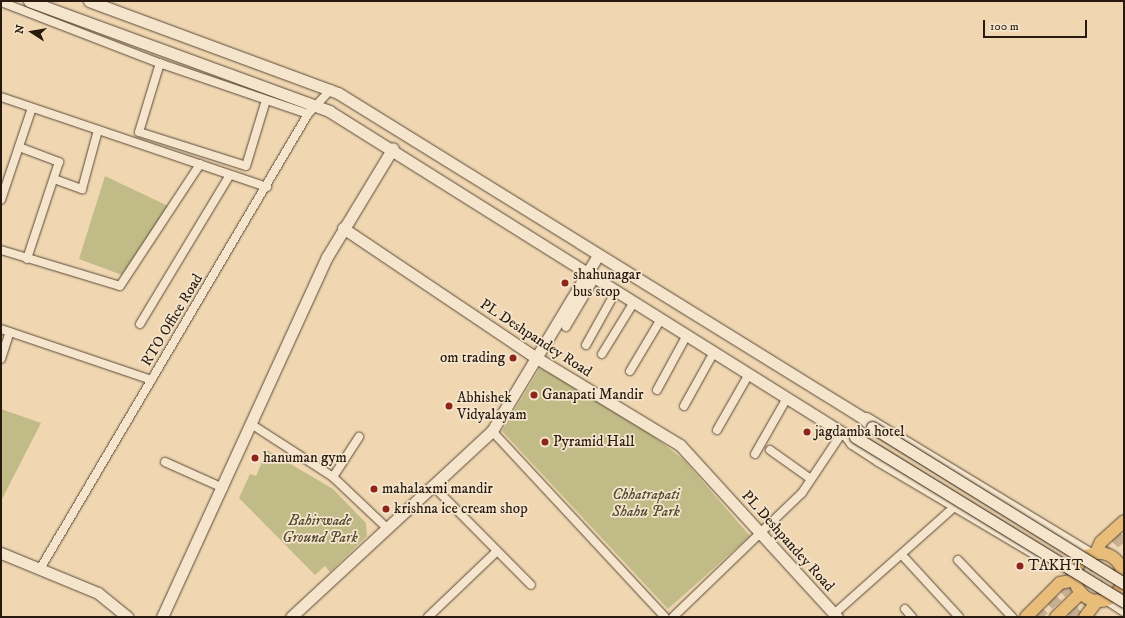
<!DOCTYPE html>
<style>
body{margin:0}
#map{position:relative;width:1125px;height:618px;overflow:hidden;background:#f0d7b2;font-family:"IM FELL DW Pica",serif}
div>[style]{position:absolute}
.green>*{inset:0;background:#c1bc87}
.primary-tunnel>*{height:12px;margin-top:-6px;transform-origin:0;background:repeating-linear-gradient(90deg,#c8b191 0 12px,transparent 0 18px)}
.roads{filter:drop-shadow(0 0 1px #5a4937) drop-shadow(0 0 1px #5a4937)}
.street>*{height:8px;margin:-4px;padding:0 4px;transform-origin:4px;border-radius:4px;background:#f5e5cd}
.secondary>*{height:11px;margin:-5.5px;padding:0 5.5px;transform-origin:5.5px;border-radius:5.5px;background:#f5e5cd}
.primary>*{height:12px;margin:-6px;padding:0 6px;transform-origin:6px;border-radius:6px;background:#e8bc79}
.primary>.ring{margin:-6px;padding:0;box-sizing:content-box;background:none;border:12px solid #e8bc79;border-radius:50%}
.bridges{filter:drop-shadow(0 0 1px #281a0e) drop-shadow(0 0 1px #281a0e)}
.secondary-bridge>*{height:11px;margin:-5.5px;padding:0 5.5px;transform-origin:5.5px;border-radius:5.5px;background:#f5e5cd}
.dots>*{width:11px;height:11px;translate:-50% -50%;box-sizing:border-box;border:2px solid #f5e5cd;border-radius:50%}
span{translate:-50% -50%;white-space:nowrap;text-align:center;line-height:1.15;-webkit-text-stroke:3.5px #f5e5cd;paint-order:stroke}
.poi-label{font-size:15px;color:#281a0e}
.left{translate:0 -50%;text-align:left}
.right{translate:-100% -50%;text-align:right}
.street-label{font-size:15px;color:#281a0e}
.park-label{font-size:15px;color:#564b32;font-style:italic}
.frame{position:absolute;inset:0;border:2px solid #281a0e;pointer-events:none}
.north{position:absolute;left:12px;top:12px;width:40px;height:40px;-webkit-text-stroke:3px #f5e5cd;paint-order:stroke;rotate:282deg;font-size:11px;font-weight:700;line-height:16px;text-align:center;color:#281a0e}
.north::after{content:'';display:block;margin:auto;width:14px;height:18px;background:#281a0e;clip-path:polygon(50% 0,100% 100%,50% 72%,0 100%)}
.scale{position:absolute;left:983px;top:20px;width:104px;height:18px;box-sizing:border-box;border:2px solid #281a0e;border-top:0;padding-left:5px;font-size:12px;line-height:14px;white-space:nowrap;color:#281a0e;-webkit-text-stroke:3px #f5e5cd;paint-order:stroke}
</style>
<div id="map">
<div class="green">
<div style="clip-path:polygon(105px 176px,168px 206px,122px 275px,79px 259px)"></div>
<div style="clip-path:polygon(540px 368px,623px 412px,684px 460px,750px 536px,668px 609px,502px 431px)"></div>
<div style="clip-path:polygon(1px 409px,41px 423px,1px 501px)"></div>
<div style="clip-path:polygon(267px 450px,333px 489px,366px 523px,367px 536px,330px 572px,325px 566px,315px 575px,239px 498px,250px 474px,256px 476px)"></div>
</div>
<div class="primary-tunnel">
<div style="left:1035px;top:617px;width:122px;rotate:-43deg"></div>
<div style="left:1070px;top:617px;width:74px;rotate:-42.8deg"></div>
</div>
<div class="roads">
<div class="street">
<div style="left:1px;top:2px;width:173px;rotate:21.1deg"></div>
<div style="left:162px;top:64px;width:154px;rotate:18.9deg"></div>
<div style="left:160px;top:63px;width:72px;rotate:106.9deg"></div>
<div style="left:139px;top:132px;width:112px;rotate:17.6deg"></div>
<div style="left:246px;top:166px;width:69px;rotate:-73.1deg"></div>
<div style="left:1px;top:97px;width:281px;rotate:18.7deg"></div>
<div style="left:19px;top:147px;width:43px;rotate:20.6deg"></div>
<div style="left:59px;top:162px;width:102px;rotate:108.3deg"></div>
<div style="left:54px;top:179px;width:30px;rotate:20deg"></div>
<div style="left:82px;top:189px;width:61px;rotate:-74.8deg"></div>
<div style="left:1px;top:200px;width:97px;rotate:-71.4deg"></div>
<div style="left:1px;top:250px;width:124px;rotate:16.8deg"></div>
<div style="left:120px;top:286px;width:146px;rotate:-56.7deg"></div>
<div style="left:140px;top:324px;width:174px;rotate:-58.9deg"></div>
<div style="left:566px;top:327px;width:57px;rotate:-59.4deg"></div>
<div style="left:1px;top:329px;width:159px;rotate:18.7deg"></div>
<div style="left:586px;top:345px;width:62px;rotate:-60.9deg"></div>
<div style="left:602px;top:354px;width:61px;rotate:-58.4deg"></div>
<div style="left:1px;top:359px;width:28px;rotate:-72deg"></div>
<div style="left:630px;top:371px;width:61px;rotate:-59.2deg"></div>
<div style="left:657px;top:390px;width:63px;rotate:-61.4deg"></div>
<div style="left:684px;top:406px;width:62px;rotate:-60.9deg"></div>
<div style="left:251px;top:424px;width:98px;rotate:32.9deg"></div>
<div style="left:333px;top:477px;width:74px;rotate:43.4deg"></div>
<div style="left:717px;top:430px;width:64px;rotate:-60.3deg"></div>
<div style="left:492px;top:431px;width:254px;rotate:47.1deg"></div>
<div style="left:770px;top:450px;width:50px;rotate:35.3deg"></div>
<div style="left:755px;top:454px;width:64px;rotate:-60.3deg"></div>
<div style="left:165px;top:462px;width:64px;rotate:24.1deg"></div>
<div style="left:333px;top:477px;width:48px;rotate:-57deg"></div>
<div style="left:433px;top:486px;width:139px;rotate:45.3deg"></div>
<div style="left:902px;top:555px;width:84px;rotate:47.4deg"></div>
<div style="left:958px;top:560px;width:79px;rotate:46.5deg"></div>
<div style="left:40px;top:569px;width:528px;rotate:-59.5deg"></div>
<div style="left:308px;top:114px;width:34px;rotate:-47deg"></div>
<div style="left:905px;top:609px;width:11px;rotate:49deg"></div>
<div style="left:834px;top:614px;width:161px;rotate:-41.7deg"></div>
<div style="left:428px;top:617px;width:93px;rotate:-43.7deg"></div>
<div style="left:673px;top:617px;width:179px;rotate:-43.9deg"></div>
<div style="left:802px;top:493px;width:72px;rotate:-56.3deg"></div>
</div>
<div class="secondary">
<div style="left:29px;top:1px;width:320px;rotate:20.1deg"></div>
<div style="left:329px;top:111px;width:610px;rotate:32.08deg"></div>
<div style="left:846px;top:435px;width:9px;rotate:13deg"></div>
<div style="left:89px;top:1px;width:265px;rotate:20.3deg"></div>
<div style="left:338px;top:93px;width:617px;rotate:31.76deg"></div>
<div style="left:863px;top:418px;width:13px;rotate:45deg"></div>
<div style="left:343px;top:228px;width:231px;rotate:33.9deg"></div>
<div style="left:535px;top:357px;width:170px;rotate:31.3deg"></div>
<div style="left:680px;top:445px;width:233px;rotate:47.6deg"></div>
<div style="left:866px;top:418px;width:263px;rotate:31.2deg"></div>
<div style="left:846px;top:435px;width:10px;rotate:53deg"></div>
<div style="left:852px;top:443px;width:31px;rotate:33deg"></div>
<div style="left:878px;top:460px;width:182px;rotate:30.6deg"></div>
<div style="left:1px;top:553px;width:105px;rotate:22.4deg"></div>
<div style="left:98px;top:593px;width:38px;rotate:39deg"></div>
<div style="left:1107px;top:599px;width:20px;rotate:33deg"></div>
<div style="left:162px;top:617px;width:396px;rotate:-65.4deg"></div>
<div style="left:327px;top:257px;width:127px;rotate:-58.8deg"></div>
<div style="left:291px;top:617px;width:274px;rotate:-42.8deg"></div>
<div style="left:492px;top:431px;width:205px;rotate:-58.9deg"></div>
</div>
<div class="primary">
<div style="left:1096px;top:553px;width:12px;rotate:-66deg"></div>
<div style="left:1101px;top:542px;width:31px;rotate:-42deg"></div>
<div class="ring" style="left:1075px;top:553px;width:36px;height:36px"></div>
<div style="left:1026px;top:617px;width:48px;rotate:-45deg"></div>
<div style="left:1060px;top:583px;width:15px;rotate:-11deg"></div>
<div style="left:1056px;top:617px;width:35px;rotate:-44deg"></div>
<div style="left:1085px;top:617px;width:21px;rotate:-53deg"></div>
</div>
</div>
<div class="bridges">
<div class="secondary-bridge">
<div style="left:872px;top:427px;width:296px;rotate:31.8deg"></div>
<div style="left:855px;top:437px;width:316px;rotate:31.5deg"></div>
</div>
</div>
<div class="dots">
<div style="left:565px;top:283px;background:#8f2418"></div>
<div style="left:513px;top:358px;background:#8f2418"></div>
<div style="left:534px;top:395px;background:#8f2418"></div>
<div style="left:449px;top:406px;background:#8f2418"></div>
<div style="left:807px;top:432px;background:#8f2418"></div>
<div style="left:545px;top:442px;background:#8f2418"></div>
<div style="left:255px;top:458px;background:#8f2418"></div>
<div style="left:374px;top:489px;background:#8f2418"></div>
<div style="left:386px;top:509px;background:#8f2418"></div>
<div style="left:1020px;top:566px;background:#8f2418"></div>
</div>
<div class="poi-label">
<span class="left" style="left:573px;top:283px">shahunagar<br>bus stop</span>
<span class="right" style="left:505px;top:358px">om trading</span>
<span class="left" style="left:542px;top:395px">Ganapati Mandir</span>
<span class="left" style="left:457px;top:406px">Abhishek<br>Vidyalayam</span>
<span class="left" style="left:815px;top:432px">jagdamba hotel</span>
<span class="left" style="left:553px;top:442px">Pyramid Hall</span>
<span class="left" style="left:263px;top:458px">hanuman gym</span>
<span class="left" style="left:382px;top:489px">mahalaxmi mandir</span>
<span class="left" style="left:394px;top:509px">krishna ice cream shop</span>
<span class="left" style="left:1028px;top:566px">TAKHT</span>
</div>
<div class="street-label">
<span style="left:172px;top:320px;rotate:-59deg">RTO Office Road</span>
<span style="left:536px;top:338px;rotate:33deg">PL Deshpandey Road</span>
<span style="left:788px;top:541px;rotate:48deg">PL Deshpandey Road</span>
</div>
<div class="park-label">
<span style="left:646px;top:503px">Chhatrapati<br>Shahu Park</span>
<span style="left:320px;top:529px">Bahirwade<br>Ground Park</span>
</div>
<div class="frame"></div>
<div class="north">N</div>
<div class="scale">100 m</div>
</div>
